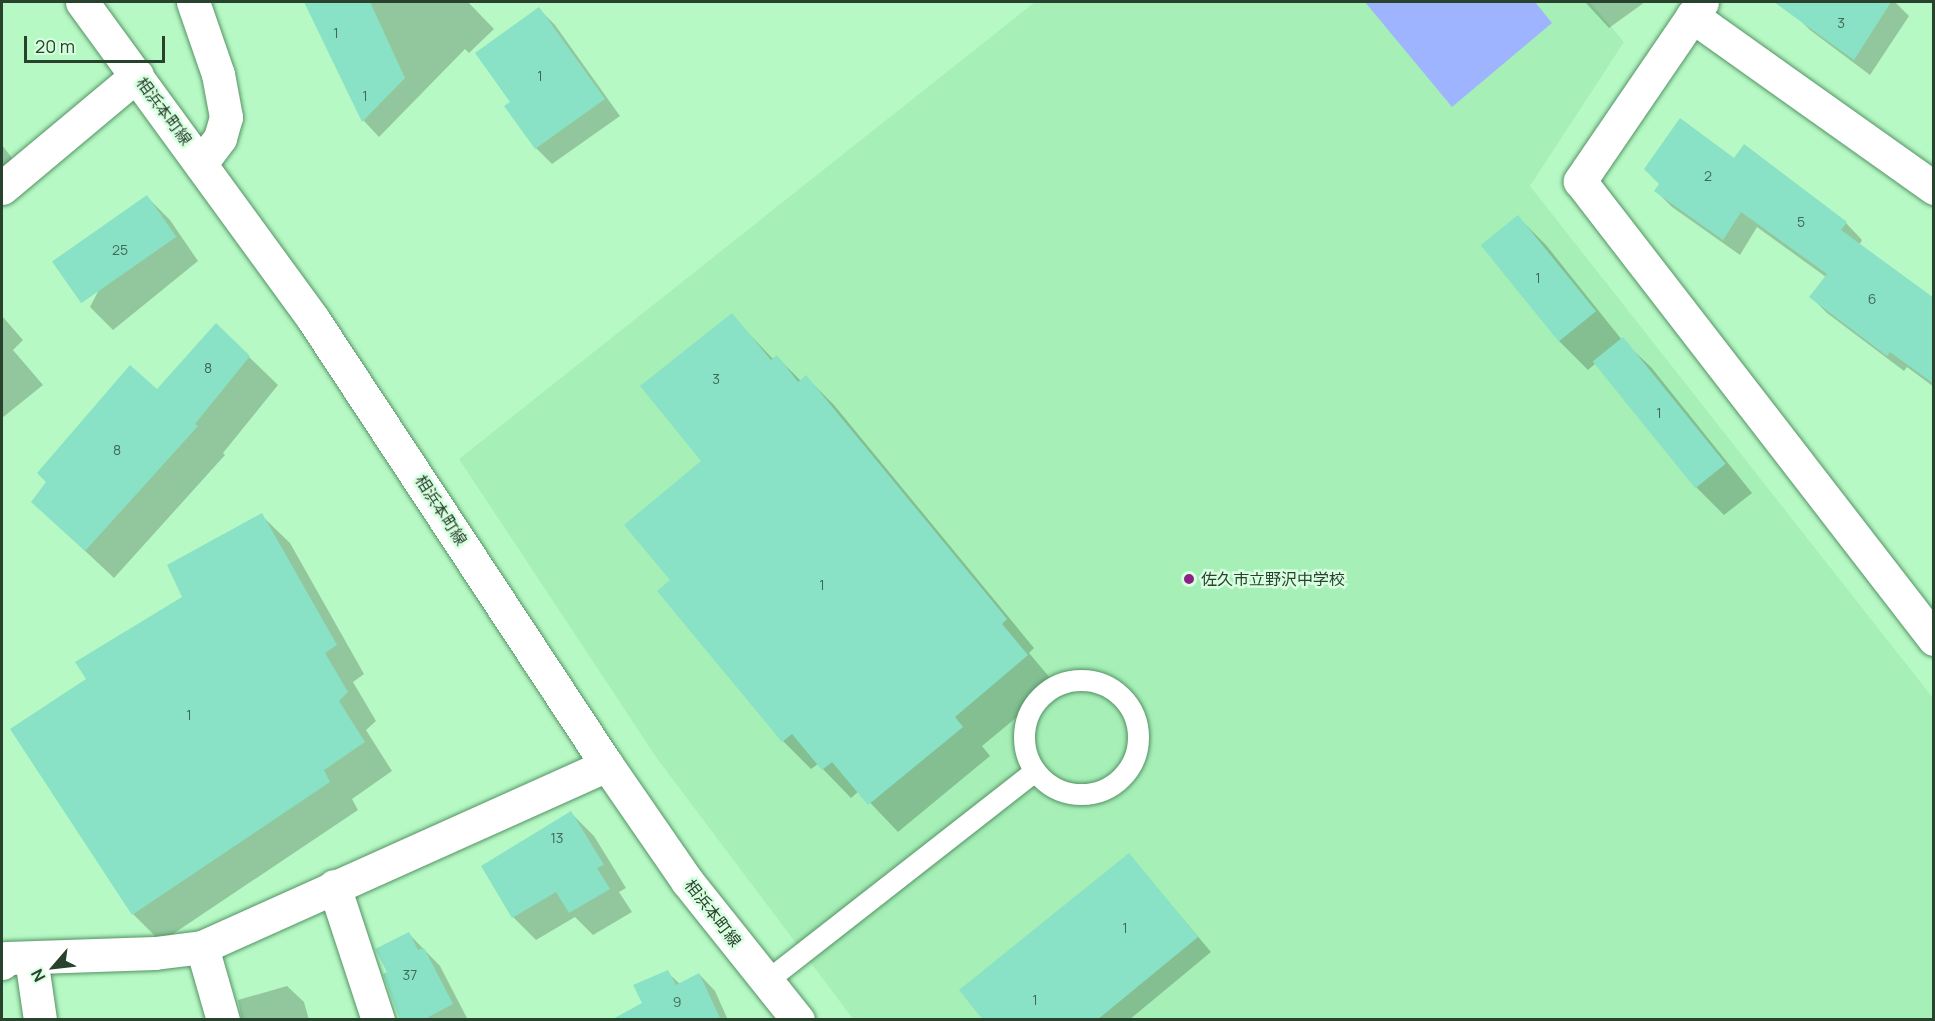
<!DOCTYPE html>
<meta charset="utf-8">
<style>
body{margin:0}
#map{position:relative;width:1935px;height:1021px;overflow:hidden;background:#b7f9c5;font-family:Manrope,"Noto Sans JP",sans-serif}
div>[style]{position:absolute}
.built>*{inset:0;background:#a6efb7}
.water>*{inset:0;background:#9eb4fe}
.shadow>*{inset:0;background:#0003}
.building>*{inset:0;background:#89e2c5;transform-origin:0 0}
.roads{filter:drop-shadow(0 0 2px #549365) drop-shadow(0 0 2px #549365)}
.service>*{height:21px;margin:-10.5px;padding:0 10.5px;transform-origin:10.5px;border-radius:10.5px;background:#fff}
.service>.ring{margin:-10.5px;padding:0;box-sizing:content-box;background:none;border:21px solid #fff;border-radius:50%}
.minor>*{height:33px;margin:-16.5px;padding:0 16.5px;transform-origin:16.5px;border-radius:16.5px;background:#fff}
.secondary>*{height:33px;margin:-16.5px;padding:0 16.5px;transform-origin:16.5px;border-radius:16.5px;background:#fff}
.dots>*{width:16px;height:16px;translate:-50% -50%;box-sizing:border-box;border:3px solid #d8ffe0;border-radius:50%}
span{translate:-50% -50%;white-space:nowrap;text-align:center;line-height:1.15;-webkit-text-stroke:5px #d8ffe0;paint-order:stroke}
.number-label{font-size:14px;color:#406a54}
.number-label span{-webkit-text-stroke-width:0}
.street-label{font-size:16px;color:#28422e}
.poi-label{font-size:16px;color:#28422e}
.left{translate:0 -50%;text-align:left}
.frame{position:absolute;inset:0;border:3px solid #28422e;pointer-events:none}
.north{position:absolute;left:24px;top:937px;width:60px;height:60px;-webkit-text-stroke:4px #d8ffe0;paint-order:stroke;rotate:242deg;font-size:16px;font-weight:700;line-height:24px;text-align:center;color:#28422e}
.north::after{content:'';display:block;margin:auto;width:21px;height:27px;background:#28422e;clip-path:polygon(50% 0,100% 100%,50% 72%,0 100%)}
.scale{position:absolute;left:24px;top:36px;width:141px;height:27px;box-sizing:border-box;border:3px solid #28422e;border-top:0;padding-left:8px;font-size:18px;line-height:21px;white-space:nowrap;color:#28422e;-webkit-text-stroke:4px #d8ffe0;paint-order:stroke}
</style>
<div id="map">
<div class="built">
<div style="clip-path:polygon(1035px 2px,1590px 2px,1624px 42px,1530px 186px,1933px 698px,1933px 1019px,853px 1019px,656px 757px,459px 459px)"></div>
</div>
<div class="water">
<div style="clip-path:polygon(1365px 2px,1535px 2px,1552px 23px,1452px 107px)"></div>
</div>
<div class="shadow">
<div style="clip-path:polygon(305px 2px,468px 2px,494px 29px,469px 53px,465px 49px,379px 137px,364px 121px)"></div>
<div style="clip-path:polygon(1585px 2px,1645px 2px,1609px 28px)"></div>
<div style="clip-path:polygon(1788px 2px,1895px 2px,1909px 16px,1870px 75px,1810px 30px,1794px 14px,1796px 10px)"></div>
<div style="clip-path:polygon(539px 9px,555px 25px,620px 116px,552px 164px,536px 148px,512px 102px)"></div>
<div style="clip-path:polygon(2px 145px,18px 166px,2px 179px)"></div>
<div style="clip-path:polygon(1745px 146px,1846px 223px,1862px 240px,1859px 245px,1934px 300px,1934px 387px,1907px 367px,1904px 371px,1827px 313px,1811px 297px,1826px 277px,1757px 227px,1740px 255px,1672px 207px,1656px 191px,1735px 160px)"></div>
<div style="clip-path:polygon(147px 197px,170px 220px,198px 261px,113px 330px,90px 307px)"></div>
<div style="clip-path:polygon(1518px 217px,1546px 245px,1622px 340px,1651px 367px,1752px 493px,1724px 515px,1696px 487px,1596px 363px,1588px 370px,1559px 341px,1482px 245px)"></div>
<div style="clip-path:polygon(731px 315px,774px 360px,777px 357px,801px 381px,806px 377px,834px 405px,1034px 648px,1029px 653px,1056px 685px,982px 746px,990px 756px,898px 832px,859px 791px,851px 798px,818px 764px,811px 769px,783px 741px,672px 580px,703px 461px)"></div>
<div style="clip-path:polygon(2px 316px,23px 340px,13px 350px,43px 385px,2px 418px)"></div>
<div style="clip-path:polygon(249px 357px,278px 385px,223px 453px,225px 455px,114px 578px,33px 502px,157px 391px)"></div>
<div style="clip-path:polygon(261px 515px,290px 543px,364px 674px,353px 682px,376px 721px,366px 730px,392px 771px,352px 799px,358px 810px,161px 942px,133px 914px,88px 679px,184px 598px)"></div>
<div style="clip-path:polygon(571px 813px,594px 836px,626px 888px,619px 892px,632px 912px,593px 935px,575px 917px,536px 940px,513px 917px)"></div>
<div style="clip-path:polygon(1129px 855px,1211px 952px,1129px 1020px,984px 1020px)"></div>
<div style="clip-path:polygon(409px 934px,440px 966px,468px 1020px,402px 1020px,389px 973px)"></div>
<div style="clip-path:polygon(667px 972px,680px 984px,699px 974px,715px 991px,728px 1020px,652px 1020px)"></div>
<div style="clip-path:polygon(287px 986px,304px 1002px,309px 1020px,242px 1020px,238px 1000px)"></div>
</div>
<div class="building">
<div style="clip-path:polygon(304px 2px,370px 2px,405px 78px,362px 122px)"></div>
<div style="clip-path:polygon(1774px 2px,1891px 2px,1854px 60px)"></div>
<div style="clip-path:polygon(539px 7px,605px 99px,535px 149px,504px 106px,510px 102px,475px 53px)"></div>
<div style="clip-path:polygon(1680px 118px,1734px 158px,1744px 144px,1847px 222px,1841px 230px,1934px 298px,1934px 384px,1890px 352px,1887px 356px,1809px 297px,1827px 274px,1741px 212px,1723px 240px,1654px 191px,1659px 184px,1644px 169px)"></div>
<div style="left:147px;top:195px;width:51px;height:116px;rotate:55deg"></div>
<div style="left:1518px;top:215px;width:124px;height:48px;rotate:51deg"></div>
<div style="clip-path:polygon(732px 313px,771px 360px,777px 355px,798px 382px,806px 375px,1007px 619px,1002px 624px,1028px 655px,955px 717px,963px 727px,868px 805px,832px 762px,822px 770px,792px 734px,782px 742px,657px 591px,670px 580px,624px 525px,701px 461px,640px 386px)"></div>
<div style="clip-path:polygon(216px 323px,250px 356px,195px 424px,198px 426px,85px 551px,31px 502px,46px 482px,37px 473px,130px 365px,157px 389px)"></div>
<div style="left:1623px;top:337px;width:163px;height:39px;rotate:51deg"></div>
<div style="clip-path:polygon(262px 513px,337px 645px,325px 653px,348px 692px,339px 701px,365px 742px,324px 770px,330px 782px,132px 915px,10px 729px,86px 679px,75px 662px,182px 597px,167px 565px)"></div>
<div style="clip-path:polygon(571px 811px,604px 865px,597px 868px,610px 889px,569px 913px,556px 892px,512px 918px,481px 866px)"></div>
<div style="clip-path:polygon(1129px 853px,1198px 937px,1097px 1020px,983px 1020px,959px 990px)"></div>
<div style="clip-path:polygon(409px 932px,418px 950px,424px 948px,453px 1004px,423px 1020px,400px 1020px,383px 974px,387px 972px,375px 949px)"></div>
<div style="clip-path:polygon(668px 970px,676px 985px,699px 973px,721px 1020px,611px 1020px,642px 1003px,633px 985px)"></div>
</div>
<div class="roads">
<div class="service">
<div class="ring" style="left:1024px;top:680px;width:93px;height:93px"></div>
<div style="left:766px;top:981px;width:341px;rotate:-38deg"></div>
</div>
<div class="minor">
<div style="left:193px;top:2px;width:76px;rotate:70.9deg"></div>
<div style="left:218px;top:74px;width:44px;rotate:79.5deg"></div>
<div style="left:226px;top:117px;width:22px;rotate:106deg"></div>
<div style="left:220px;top:138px;width:30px;rotate:127deg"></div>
<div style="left:1702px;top:2px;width:217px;rotate:124.3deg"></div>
<div style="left:1580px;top:181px;width:579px;rotate:52.3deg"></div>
<div style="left:1692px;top:16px;width:297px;rotate:35.4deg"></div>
<div style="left:2px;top:188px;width:176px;rotate:-39.9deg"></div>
<div style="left:334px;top:886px;width:141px;rotate:71.8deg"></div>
<div style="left:202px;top:947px;width:76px;rotate:74deg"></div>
<div style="left:31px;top:958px;width:63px;rotate:81.7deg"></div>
<div style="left:2px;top:963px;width:7px;rotate:-45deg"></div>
<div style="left:7px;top:958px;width:148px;rotate:-1.9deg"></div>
<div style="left:155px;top:953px;width:47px;rotate:-7.3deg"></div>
<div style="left:202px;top:947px;width:444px;rotate:-24.2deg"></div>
</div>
<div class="secondary">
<div style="left:82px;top:2px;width:392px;rotate:53.9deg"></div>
<div style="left:313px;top:319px;width:534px;rotate:56.61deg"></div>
<div style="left:607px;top:765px;width:141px;rotate:55.4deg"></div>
<div style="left:687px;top:881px;width:178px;rotate:51.4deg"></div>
</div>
</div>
<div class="dots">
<div style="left:1189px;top:579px;background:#8d2286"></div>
</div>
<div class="number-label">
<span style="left:1841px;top:23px">3</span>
<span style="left:336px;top:33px">1</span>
<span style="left:540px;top:76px">1</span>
<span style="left:365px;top:96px">1</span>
<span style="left:1708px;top:176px">2</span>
<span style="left:1801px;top:222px">5</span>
<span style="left:120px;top:250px">25</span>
<span style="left:1538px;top:278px">1</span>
<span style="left:1872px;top:299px">6</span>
<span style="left:208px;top:368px">8</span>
<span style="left:716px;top:379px">3</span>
<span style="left:1659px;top:413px">1</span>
<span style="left:117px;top:450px">8</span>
<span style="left:822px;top:585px">1</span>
<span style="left:189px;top:715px">1</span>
<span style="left:557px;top:838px">13</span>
<span style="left:1125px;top:928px">1</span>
<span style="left:410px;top:975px">37</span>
<span style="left:1035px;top:1000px">1</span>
<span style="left:677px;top:1002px">9</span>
</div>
<div class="street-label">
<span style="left:164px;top:111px;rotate:53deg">相浜本町線</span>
<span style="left:441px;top:510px;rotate:57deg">相浜本町線</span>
<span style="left:713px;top:913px;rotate:52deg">相浜本町線</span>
</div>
<div class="poi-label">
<span class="left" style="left:1201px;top:579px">佐久市立野沢中学校</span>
</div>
<div class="frame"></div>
<div class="north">N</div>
<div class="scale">20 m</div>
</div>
